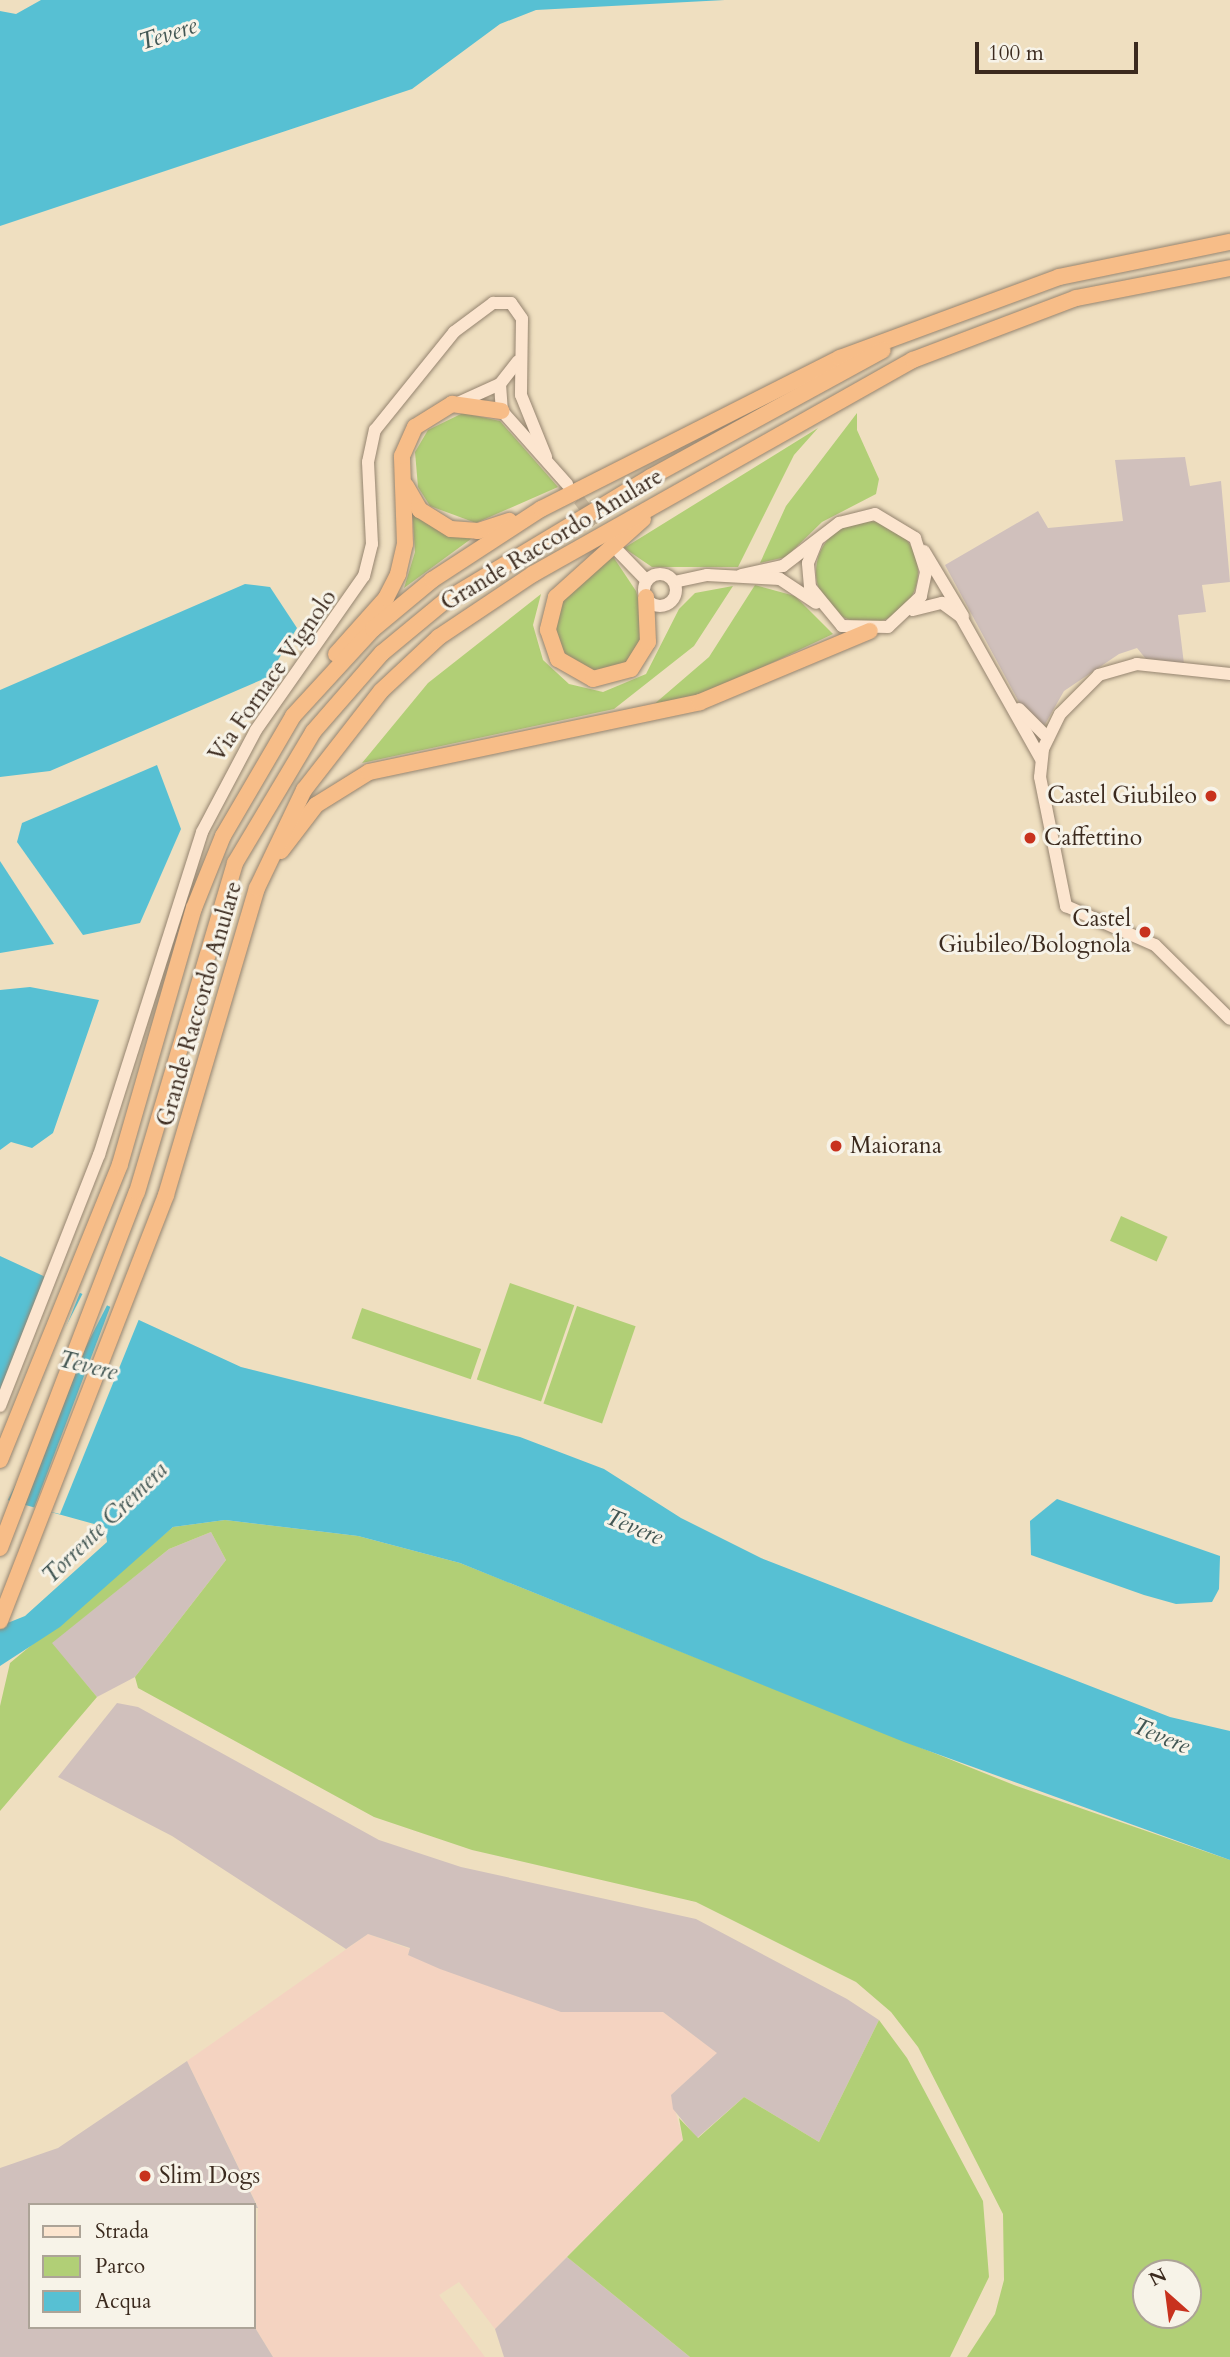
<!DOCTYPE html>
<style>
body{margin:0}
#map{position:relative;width:1230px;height:2357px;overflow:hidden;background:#efdfc0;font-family:Cardo,serif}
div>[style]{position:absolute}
.built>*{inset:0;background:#f4d3c1}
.industrial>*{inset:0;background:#d0c0bc}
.green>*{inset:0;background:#b1cf76;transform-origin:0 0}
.round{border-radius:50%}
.water>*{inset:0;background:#57c0d3}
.pier>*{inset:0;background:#efdfc0;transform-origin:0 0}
.secondary-tunnel>*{height:12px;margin-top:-6px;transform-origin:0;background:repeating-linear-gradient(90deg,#cbbba0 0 12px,transparent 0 18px)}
.roads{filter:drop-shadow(0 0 2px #95846f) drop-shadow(0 0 2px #95846f)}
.secondary>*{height:12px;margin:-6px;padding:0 6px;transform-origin:6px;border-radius:6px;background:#fce5cf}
.secondary>.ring{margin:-6px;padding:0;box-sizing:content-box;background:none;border:12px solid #fce5cf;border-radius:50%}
.highway>*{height:16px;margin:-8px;padding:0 8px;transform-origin:8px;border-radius:8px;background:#f7bd88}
.dots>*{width:19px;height:19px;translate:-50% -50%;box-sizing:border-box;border:4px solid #f7f3e8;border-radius:50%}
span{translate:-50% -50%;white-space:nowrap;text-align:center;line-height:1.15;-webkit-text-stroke:6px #f7f3e8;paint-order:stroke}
.street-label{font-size:23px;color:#3b2a1e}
.poi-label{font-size:23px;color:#3b2a1e}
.right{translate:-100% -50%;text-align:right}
.left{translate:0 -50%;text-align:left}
.water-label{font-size:24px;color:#435754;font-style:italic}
.legend{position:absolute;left:28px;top:2203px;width:228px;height:126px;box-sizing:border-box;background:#f7f3e8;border:2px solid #aca397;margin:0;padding:9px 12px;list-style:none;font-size:21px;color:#3b2a1e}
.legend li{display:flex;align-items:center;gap:14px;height:35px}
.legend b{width:35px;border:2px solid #aca397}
.north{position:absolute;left:1132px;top:2259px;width:70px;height:70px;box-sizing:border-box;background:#f7f3e8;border:2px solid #aca397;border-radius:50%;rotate:332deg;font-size:19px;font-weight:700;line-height:28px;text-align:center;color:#3b2a1e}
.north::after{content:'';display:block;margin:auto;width:24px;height:32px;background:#c8321e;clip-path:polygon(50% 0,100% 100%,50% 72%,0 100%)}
.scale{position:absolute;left:975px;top:42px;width:163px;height:32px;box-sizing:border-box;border:4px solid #3b2a1e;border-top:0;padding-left:9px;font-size:21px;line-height:24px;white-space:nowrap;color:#3b2a1e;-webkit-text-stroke:5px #f7f3e8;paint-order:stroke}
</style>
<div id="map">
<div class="built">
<div style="clip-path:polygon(368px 1934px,410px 1949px,408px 1955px,663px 2012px,718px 2053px,671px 2095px,683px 2140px,495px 2329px,459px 2282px,439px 2295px,485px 2357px,273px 2357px,254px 2326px,258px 2207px,187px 2061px)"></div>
</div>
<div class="industrial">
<div style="clip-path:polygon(1185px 457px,1190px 486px,1221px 481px,1230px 582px,1202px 585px,1206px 612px,1178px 615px,1184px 664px,1146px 659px,1137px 648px,1119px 654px,1064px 691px,1044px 726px,1020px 704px,945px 565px,1038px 511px,1048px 528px,1123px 521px,1115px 460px)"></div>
<div style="clip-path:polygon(211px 1532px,226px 1560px,135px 1677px,97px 1697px,51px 1643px,169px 1549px)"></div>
<div style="clip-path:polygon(117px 1703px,138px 1707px,379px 1840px,461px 1867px,696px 1919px,847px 1999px,879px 2020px,819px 2142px,744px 2097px,697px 2138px,673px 2109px,671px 2095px,717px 2053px,663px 2012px,561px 2012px,440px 1969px,408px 1955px,410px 1948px,368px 1934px,346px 1949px,172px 1836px,58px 1777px)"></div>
<div style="clip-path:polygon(187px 2061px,258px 2208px,30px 2205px,30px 2327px,254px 2326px,273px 2357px,0 2357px,0 2168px,58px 2148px)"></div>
<div style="clip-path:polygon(567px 2257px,690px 2357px,504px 2357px,495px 2329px)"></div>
</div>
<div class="green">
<div style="clip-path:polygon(463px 413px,500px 421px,558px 487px,476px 523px,430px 506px,418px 487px,415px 452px,428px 430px)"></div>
<div style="clip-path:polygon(857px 413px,857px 430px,879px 479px,876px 494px,822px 522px,786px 557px,760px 563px,786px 506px)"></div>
<div style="clip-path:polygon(818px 428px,794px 455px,738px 567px,652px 567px,624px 548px)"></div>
<div style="clip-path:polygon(412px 506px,475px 536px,404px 588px,415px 552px)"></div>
<div class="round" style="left:816px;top:521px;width:102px;height:102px"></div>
<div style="clip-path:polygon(612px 555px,636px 591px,646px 626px,632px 662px,603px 673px,571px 665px,554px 632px,563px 599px)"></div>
<div style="clip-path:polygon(755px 585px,795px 596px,833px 634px,710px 692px,652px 706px,709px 657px)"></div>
<div style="clip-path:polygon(733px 586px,694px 646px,614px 709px,362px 763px,428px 683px,541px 594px,533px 625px,543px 660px,569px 684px,603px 692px,646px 674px,679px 609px,695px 593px)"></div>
<div style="left:1121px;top:1216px;width:51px;height:27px;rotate:24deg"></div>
<div style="left:510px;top:1283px;width:68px;height:102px;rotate:19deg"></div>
<div style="left:577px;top:1306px;width:62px;height:103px;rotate:19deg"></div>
<div style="left:362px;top:1308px;width:126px;height:32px;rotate:19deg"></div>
<div style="clip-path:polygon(evenodd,225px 1520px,358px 1536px,460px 1563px,1014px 1785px,1230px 1860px,1230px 2357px,967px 2357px,995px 2314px,1004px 2280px,1003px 2214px,918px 2047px,891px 2012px,856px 1982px,696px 1902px,472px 1850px,374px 1817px,138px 1688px,135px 1677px,226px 1560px,211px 1532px,169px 1549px,52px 1643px,97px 1697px,0 1811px,0 1706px,10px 1663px,173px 1527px,225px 1520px,1146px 2273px,1188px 2273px,1188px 2315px,1146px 2315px,1146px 2273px)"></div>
<div style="clip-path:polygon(879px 2020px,907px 2058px,983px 2201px,989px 2277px,950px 2357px,690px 2357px,567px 2257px,683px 2140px,679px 2118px,698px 2138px,744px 2097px,819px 2142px)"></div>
</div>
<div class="water">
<div style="clip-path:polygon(41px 0,725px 0,536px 10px,500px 24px,412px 89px,0 226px,0 11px,16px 14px)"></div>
<div style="clip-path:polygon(245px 584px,270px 587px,297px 628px,268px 677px,50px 771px,0 777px,0 690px)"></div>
<div style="clip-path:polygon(157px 765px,181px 829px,140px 923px,83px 935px,17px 842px,22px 823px)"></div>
<div style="clip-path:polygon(0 861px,54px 944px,0 953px)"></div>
<div style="clip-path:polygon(30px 987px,99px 1000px,53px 1133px,32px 1148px,11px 1142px,0 1150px,0 990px)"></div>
<div style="clip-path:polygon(0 1256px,241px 1367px,520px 1437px,604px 1469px,681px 1518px,761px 1558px,1170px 1717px,1230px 1731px,1230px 1860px,904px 1742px,460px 1563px,358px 1536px,225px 1520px,173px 1527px,60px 1627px,0 1666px,0 1626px,25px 1616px,107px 1542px,105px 1527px,0 1498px)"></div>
<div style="clip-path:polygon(1057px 1499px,1220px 1556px,1219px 1589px,1212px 1602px,1176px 1604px,1144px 1595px,1031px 1555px,1030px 1521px)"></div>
</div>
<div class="pier">
<div style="clip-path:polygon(47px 1274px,81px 1290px,0 1491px,0 1394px)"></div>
<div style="left:84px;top:1291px;width:27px;height:227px;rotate:27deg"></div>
<div style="clip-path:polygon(111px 1305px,139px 1319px,60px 1514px,34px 1508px)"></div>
</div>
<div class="secondary-tunnel">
<div style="left:568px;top:485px;width:70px;rotate:53.1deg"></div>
</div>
<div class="roads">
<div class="secondary">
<div style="left:500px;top:384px;width:27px;rotate:86deg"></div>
<div style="left:502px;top:411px;width:98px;rotate:48.3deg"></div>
<div style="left:458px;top:403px;width:46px;rotate:-24.3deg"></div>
<div style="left:500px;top:384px;width:29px;rotate:-52deg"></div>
<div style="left:924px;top:551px;width:76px;rotate:59deg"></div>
<div style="left:619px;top:552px;width:40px;rotate:46deg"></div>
<div class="ring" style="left:644px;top:574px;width:20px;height:20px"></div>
<div style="left:741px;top:575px;width:43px;rotate:-12.1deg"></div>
<div style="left:783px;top:566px;width:71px;rotate:-37.5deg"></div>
<div style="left:839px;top:523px;width:37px;rotate:-14deg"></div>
<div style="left:875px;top:514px;width:47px;rotate:31deg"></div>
<div style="left:915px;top:538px;width:36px;rotate:72deg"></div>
<div style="left:926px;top:572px;width:25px;rotate:102deg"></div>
<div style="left:921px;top:596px;width:45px;rotate:136.8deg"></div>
<div style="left:888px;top:627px;width:46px;rotate:-178.8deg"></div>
<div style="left:842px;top:626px;width:50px;rotate:-129.4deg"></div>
<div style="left:810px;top:587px;width:24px;rotate:-95deg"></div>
<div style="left:808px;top:563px;width:24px;rotate:-68deg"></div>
<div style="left:674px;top:582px;width:34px;rotate:-12deg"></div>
<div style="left:707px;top:575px;width:73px;rotate:3.1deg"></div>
<div style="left:780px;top:579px;width:43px;rotate:33.7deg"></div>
<div style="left:913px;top:610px;width:30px;rotate:-14deg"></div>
<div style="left:942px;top:603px;width:24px;rotate:36deg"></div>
<div style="left:961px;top:617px;width:163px;rotate:60.6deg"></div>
<div style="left:1230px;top:674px;width:94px;rotate:-173.9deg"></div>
<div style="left:1137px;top:664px;width:40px;rotate:164deg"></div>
<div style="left:1099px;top:675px;width:55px;rotate:135deg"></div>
<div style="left:1060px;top:714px;width:39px;rotate:116deg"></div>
<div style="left:1043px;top:749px;width:28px;rotate:96deg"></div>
<div style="left:1040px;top:777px;width:132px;rotate:78.6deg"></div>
<div style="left:1066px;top:906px;width:97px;rotate:23.7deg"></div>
<div style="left:1155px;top:945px;width:105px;rotate:44.6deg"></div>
<div style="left:1019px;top:709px;width:41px;rotate:45deg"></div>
<div style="left:0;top:1406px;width:270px;rotate:-68.5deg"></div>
<div style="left:99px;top:1155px;width:339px;rotate:-72.3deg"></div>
<div style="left:202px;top:832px;width:115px;rotate:-62.1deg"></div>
<div style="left:256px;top:730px;width:188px;rotate:-55deg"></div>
<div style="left:364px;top:576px;width:33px;rotate:-76deg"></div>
<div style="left:372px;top:544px;width:82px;rotate:-92.8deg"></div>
<div style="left:368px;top:462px;width:33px;rotate:-78deg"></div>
<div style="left:375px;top:430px;width:126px;rotate:-51.1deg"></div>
<div style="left:454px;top:332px;width:49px;rotate:-36.6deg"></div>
<div style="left:493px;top:303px;width:18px"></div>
<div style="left:511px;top:303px;width:19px;rotate:55deg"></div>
<div style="left:522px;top:319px;width:76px;rotate:90.8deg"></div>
<div style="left:521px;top:395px;width:67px;rotate:68deg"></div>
</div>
<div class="highway">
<div style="left:406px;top:486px;width:28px;rotate:60deg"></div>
<div style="left:420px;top:510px;width:36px;rotate:32deg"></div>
<div style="left:451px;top:529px;width:27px;rotate:4deg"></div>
<div style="left:478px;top:531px;width:33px;rotate:-18deg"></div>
<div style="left:643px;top:519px;width:117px;rotate:138.1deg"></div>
<div style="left:556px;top:597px;width:34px;rotate:104deg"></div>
<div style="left:548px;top:630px;width:31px;rotate:71deg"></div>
<div style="left:558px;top:659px;width:40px;rotate:29.7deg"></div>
<div style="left:593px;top:679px;width:39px;rotate:-15deg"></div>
<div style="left:631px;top:669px;width:32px;rotate:-58deg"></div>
<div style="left:648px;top:642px;width:45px;rotate:-92.5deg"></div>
<div style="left:336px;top:654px;width:75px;rotate:-48.2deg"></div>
<div style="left:386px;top:598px;width:27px;rotate:-63deg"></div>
<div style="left:398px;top:574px;width:31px;rotate:-77deg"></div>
<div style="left:405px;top:544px;width:88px;rotate:-92deg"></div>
<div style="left:402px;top:456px;width:32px;rotate:-66deg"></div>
<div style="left:415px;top:427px;width:44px;rotate:-31.9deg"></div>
<div style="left:452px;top:404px;width:50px;rotate:8deg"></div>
<div style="left:281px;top:851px;width:58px;rotate:-52.7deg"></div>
<div style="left:316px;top:805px;width:62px;rotate:-31.9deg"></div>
<div style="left:369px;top:772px;width:338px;rotate:-11.9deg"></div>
<div style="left:700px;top:702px;width:184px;rotate:-22.7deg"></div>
<div style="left:0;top:1460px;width:319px;rotate:-67.9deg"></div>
<div style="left:120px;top:1164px;width:266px;rotate:-73.9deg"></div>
<div style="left:194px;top:908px;width:78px;rotate:-68.1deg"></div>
<div style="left:223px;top:836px;width:139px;rotate:-59.7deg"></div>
<div style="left:293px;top:716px;width:118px;rotate:-47.4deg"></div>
<div style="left:373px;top:629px;width:77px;rotate:-39.7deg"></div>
<div style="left:432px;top:580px;width:130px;rotate:-33.1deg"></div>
<div style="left:541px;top:509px;width:335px;rotate:-26.8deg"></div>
<div style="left:840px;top:358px;width:233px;rotate:-20.3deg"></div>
<div style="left:1059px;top:277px;width:175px;rotate:-11.6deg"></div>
<div style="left:0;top:1548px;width:381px;rotate:-69deg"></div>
<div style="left:137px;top:1192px;width:343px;rotate:-73.4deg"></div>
<div style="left:235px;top:863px;width:152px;rotate:-59.2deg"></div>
<div style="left:313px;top:732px;width:105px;rotate:-48.9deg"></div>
<div style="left:382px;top:653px;width:83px;rotate:-39.6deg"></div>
<div style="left:446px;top:600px;width:239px;rotate:-31deg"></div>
<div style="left:651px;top:477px;width:264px;rotate:-28.7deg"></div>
<div style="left:0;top:1621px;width:457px;rotate:-68.7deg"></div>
<div style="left:166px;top:1195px;width:320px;rotate:-73.5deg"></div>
<div style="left:257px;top:888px;width:109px;rotate:-64.4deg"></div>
<div style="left:304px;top:790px;width:125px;rotate:-52.1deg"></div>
<div style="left:381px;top:691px;width:79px;rotate:-43deg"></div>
<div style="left:439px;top:637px;width:113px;rotate:-33.8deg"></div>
<div style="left:533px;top:574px;width:436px;rotate:-29.4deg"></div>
<div style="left:913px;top:360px;width:174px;rotate:-20.8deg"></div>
<div style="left:1076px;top:298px;width:157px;rotate:-11deg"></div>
</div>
</div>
<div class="dots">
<div style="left:1211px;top:796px;background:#c8321e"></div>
<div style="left:1030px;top:838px;background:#c8321e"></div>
<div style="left:1145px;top:932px;background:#c8321e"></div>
<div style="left:836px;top:1146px;background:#c8321e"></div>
<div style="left:145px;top:2176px;background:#c8321e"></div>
</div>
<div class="street-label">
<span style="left:552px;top:540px;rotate:-31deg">Grande Raccordo Anulare</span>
<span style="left:273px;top:676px;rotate:-55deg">Via Fornace Vignolo</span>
<span style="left:200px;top:1004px;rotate:-74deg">Grande Raccordo Anulare</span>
</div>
<div class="poi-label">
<span class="right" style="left:1197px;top:796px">Castel Giubileo</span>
<span class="left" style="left:1044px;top:838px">Caffettino</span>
<span class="right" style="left:1131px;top:932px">Castel<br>Giubileo/Bolognola</span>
<span class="left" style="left:850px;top:1146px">Maiorana</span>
<span class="left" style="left:159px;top:2176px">Slim Dogs</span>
</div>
<div class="water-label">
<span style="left:168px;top:34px;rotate:-18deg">Tevere</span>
<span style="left:88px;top:1366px;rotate:14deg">Tevere</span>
<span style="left:105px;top:1523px;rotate:-44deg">Torrente Cremera</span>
<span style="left:634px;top:1527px;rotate:22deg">Tevere</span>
<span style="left:1161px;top:1736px;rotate:22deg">Tevere</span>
</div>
<ul class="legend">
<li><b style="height:9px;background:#fce5cf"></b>Strada</li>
<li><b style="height:19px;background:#b1cf76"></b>Parco</li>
<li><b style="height:19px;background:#57c0d3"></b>Acqua</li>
</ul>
<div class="north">N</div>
<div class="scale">100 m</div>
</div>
